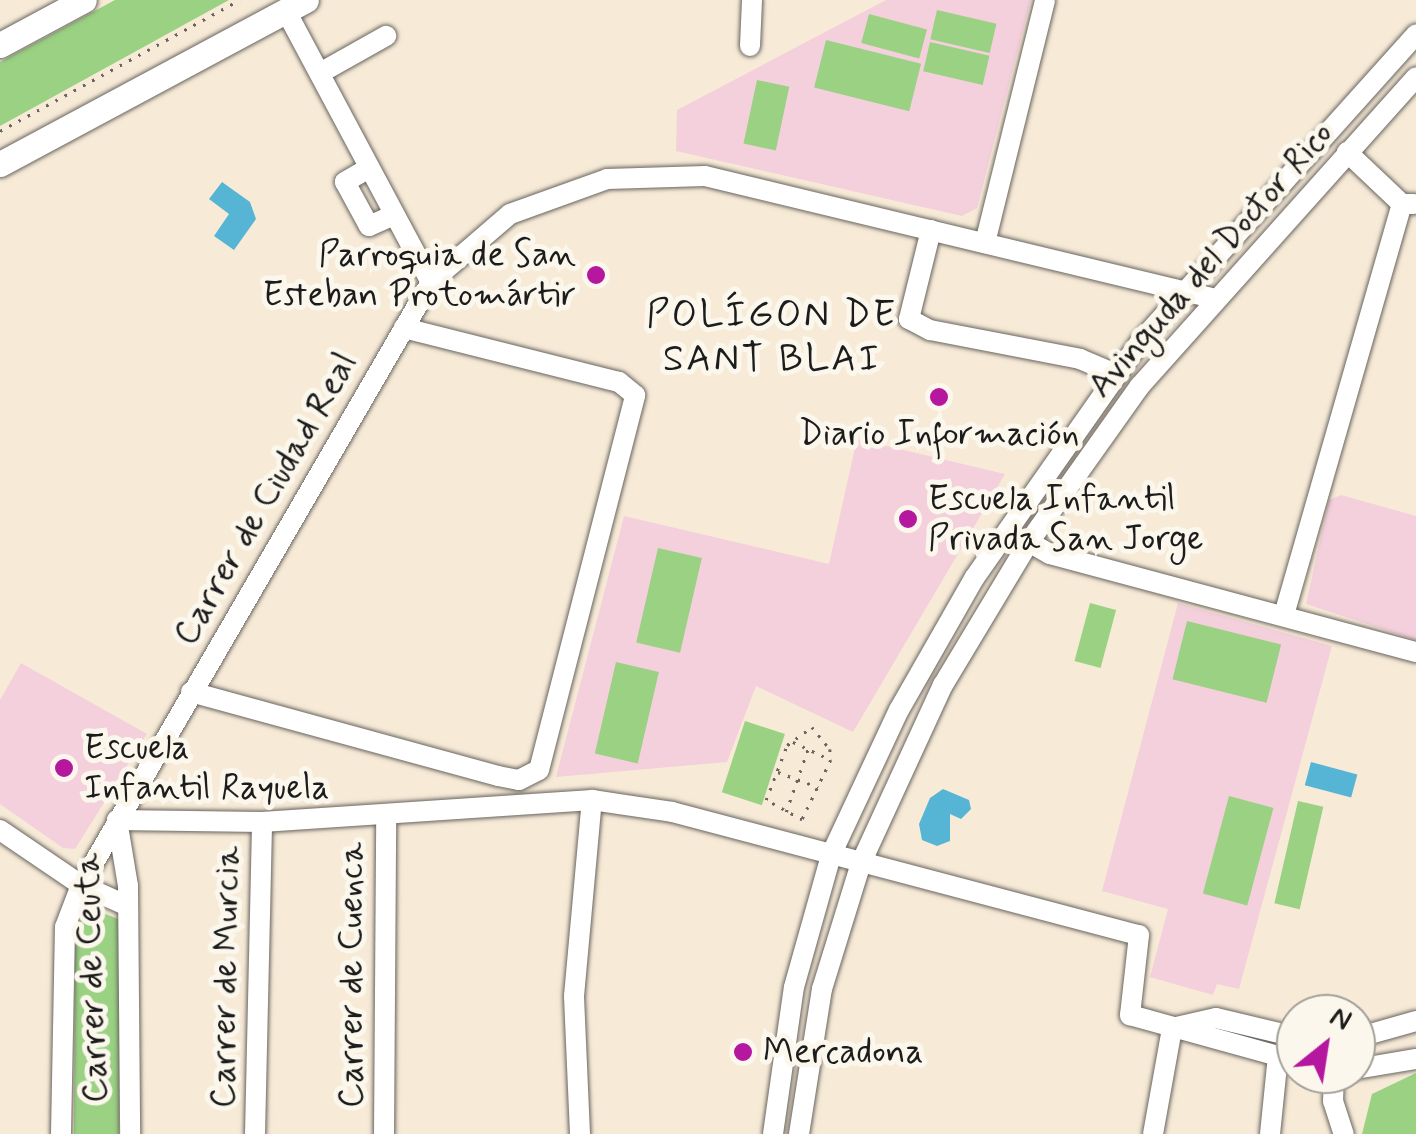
<!DOCTYPE html>
<meta charset="utf-8">
<style>
body{margin:0}
#map{position:relative;width:1416px;height:1134px;overflow:hidden;background:#f7ebd8;font-family:Mynerve,sans-serif}
div>[style]{position:absolute}
.built>*{inset:0;background:#f4cfdc}
.green>*{inset:0;background:#9ad183;transform-origin:0 0}
.water>*{inset:0;background:#56b4d5;transform-origin:0 0}
.path>*{height:2.5px;margin-top:-1.25px;transform-origin:0;background:repeating-linear-gradient(90deg,#69645e 0 2.5px,transparent 0 10.5px)}
.roads{filter:drop-shadow(0 0 2px #69645e) drop-shadow(0 0 2px #69645e)}
.minor>*{height:20px;margin:-10px;padding:0 10px;transform-origin:10px;border-radius:10px;background:#fff}
.major>*{height:25px;margin:-12.5px;padding:0 12.5px;transform-origin:12.5px;border-radius:12.5px;background:#fff}
.dots>*{width:28px;height:28px;translate:-50% -50%;box-sizing:border-box;border:5px solid #fbf7ec;border-radius:50%}
span{translate:-50% -50%;white-space:nowrap;text-align:center;line-height:1.15;-webkit-text-stroke:10px #fbf7ec;paint-order:stroke}
.poi-label{font-size:35px;color:#1c1c1c}
.right{translate:-100% -50%;text-align:right}
.left{translate:0 -50%;text-align:left}
.street-label{font-size:35px;color:#1c1c1c}
.neighbourhood-label{font-size:38px;color:#1c1c1c;letter-spacing:2.5px}
.north{position:absolute;left:1276px;top:994px;width:100px;height:100px;box-sizing:border-box;background:#fbf7ec;border:2px solid #a29f99;border-radius:50%;rotate:30deg;font-size:28px;font-weight:700;line-height:40px;text-align:center;color:#1c1c1c}
.north::after{content:'';display:block;margin:auto;width:35px;height:45px;background:#b5179e;clip-path:polygon(50% 0,100% 100%,50% 72%,0 100%)}
</style>
<div id="map">
<div class="built">
<div style="clip-path:polygon(886px 0,1031px 0,977px 208px,962px 216px,676px 151px,677px 110px)"></div>
<div style="clip-path:polygon(857px 439px,1005px 474px,853px 732px,756px 686px,727px 762px,556px 777px,624px 516px,829px 564px)"></div>
<div style="clip-path:polygon(1341px 495px,1416px 516px,1416px 640px,1306px 604px,1329px 500px)"></div>
<div style="clip-path:polygon(1178px 603px,1332px 646px,1239px 989px,1217px 984px,1213px 995px,1150px 977px,1168px 909px,1102px 891px)"></div>
<div style="clip-path:polygon(21px 663px,147px 734px,75px 849px,63px 848px,0 804px,0 700px)"></div>
</div>
<div class="green">
<div style="clip-path:polygon(115px 0,229px 0,0 126px,0 62px)"></div>
<div style="left:937px;top:10px;width:61px;height:30px;rotate:13deg"></div>
<div style="left:869px;top:14px;width:60px;height:30px;rotate:15deg"></div>
<div style="left:826px;top:40px;width:98px;height:49px;rotate:14deg"></div>
<div style="left:930px;top:42px;width:61px;height:30px;rotate:13deg"></div>
<div style="left:757px;top:80px;width:33px;height:65px;rotate:12deg"></div>
<div style="left:658px;top:548px;width:45px;height:97px;rotate:13deg"></div>
<div style="left:1090px;top:603px;width:27px;height:60px;rotate:15deg"></div>
<div style="left:1187px;top:621px;width:97px;height:60px;rotate:14deg"></div>
<div style="left:616px;top:662px;width:44px;height:94px;rotate:13deg"></div>
<div style="left:745px;top:721px;width:42px;height:75px;rotate:18deg"></div>
<div style="left:1229px;top:796px;width:46px;height:101px;rotate:15deg"></div>
<div style="left:1298px;top:801px;width:26px;height:105px;rotate:13deg"></div>
<div style="clip-path:polygon(90px 908px,121px 920px,119px 1134px,74px 1134px,75px 926px)"></div>
<div style="clip-path:polygon(1416px 1073px,1416px 1134px,1362px 1134px,1372px 1094px)"></div>
</div>
<div class="water">
<div style="clip-path:polygon(222px 182px,250px 202px,256px 219px,234px 250px,214px 236px,229px 214px,209px 199px)"></div>
<div style="left:1311px;top:762px;width:48px;height:24px;rotate:15deg"></div>
<div style="clip-path:polygon(943px 789px,969px 800px,971px 809px,961px 819px,950px 814px,950px 841px,937px 846px,922px 840px,919px 824px,930px 798px)"></div>
</div>
<div class="path">
<div style="left:0;top:131px;width:273px;rotate:-28.7deg"></div>
<div style="left:787px;top:745px;width:31px;rotate:-36deg"></div>
<div style="left:812px;top:727px;width:28px;rotate:51deg"></div>
<div style="left:830px;top:749px;width:11px;rotate:85deg"></div>
<div style="left:831px;top:760px;width:67px;rotate:115.8deg"></div>
<div style="left:802px;top:820px;width:41px;rotate:-150.9deg"></div>
<div style="left:766px;top:800px;width:59px;rotate:-69.1deg"></div>
<div style="left:787px;top:745px;width:7px;rotate:-27deg"></div>
<div style="left:793px;top:742px;width:42px;rotate:25.3deg"></div>
<div style="left:778px;top:772px;width:43px;rotate:20.6deg"></div>
<div style="left:786px;top:812px;width:67px;rotate:-70.8deg"></div>
</div>
<div class="roads">
<div class="minor">
<div style="left:286px;top:11px;width:307px;rotate:61.9deg"></div>
<div style="left:750px;top:46px;width:46px;rotate:-87.5deg"></div>
<div style="left:320px;top:73px;width:76px;rotate:-29.3deg"></div>
<div style="left:1347px;top:152px;width:76px;rotate:43.4deg"></div>
<div style="left:1402px;top:204px;width:12px"></div>
<div style="left:369px;top:168px;width:28px;rotate:150deg"></div>
<div style="left:345px;top:182px;width:50px;rotate:61.4deg"></div>
<div style="left:369px;top:226px;width:27px;rotate:-24deg"></div>
<div style="left:931px;top:230px;width:92px;rotate:103.9deg"></div>
<div style="left:909px;top:319px;width:24px;rotate:28deg"></div>
<div style="left:930px;top:330px;width:153px;rotate:10.9deg"></div>
<div style="left:1080px;top:359px;width:39px;rotate:23deg"></div>
<div style="left:985px;top:243px;width:250px;rotate:-76.1deg"></div>
<div style="left:1029px;top:542px;width:24px;rotate:30deg"></div>
<div style="left:1050px;top:554px;width:379px;rotate:15deg"></div>
<div style="left:1284px;top:615px;width:428px;rotate:-74deg"></div>
<div style="left:191px;top:692px;width:318px;rotate:15.3deg"></div>
<div style="left:498px;top:776px;width:21px;rotate:11deg"></div>
<div style="left:519px;top:780px;width:22px;rotate:-27deg"></div>
<div style="left:539px;top:770px;width:387px;rotate:-75.6deg"></div>
<div style="left:635px;top:395px;width:21px;rotate:-141deg"></div>
<div style="left:619px;top:382px;width:222px;rotate:-165.9deg"></div>
<div style="left:117px;top:820px;width:145px;rotate:0.8deg"></div>
<div style="left:262px;top:822px;width:331px;rotate:-3.8deg"></div>
<div style="left:592px;top:800px;width:81px;rotate:8.5deg"></div>
<div style="left:672px;top:812px;width:483px;rotate:14.8deg"></div>
<div style="left:1139px;top:935px;width:81px;rotate:96.4deg"></div>
<div style="left:1130px;top:1015px;width:172px;rotate:15.5deg"></div>
<div style="left:117px;top:820px;width:67px;rotate:80.5deg"></div>
<div style="left:128px;top:886px;width:248px;rotate:89.5deg"></div>
<div style="left:0;top:830px;width:98px;rotate:34.2deg"></div>
<div style="left:81px;top:885px;width:51px;rotate:24.1deg"></div>
<div style="left:1356px;top:1038px;width:62px;rotate:-15.8deg"></div>
<div style="left:1356px;top:1069px;width:61px;rotate:-9.5deg"></div>
<div style="left:1334px;top:1074px;width:27px;rotate:92deg"></div>
<div style="left:1333px;top:1101px;width:35px;rotate:72deg"></div>
<div style="left:61px;top:1134px;width:207px;rotate:-88.9deg"></div>
<div style="left:65px;top:927px;width:45px;rotate:-69.1deg"></div>
<div style="left:81px;top:885px;width:697px;rotate:-59.87deg"></div>
<div style="left:431px;top:282px;width:104px;rotate:-40.7deg"></div>
<div style="left:510px;top:214px;width:103px;rotate:-19.8deg"></div>
<div style="left:607px;top:179px;width:98px;rotate:-1.8deg"></div>
<div style="left:705px;top:176px;width:521px;rotate:13.53deg"></div>
<div style="left:255px;top:1134px;width:312px;rotate:-88.7deg"></div>
<div style="left:384px;top:1134px;width:318px;rotate:-89.6deg"></div>
<div style="left:580px;top:1134px;width:138px;rotate:-92.5deg"></div>
<div style="left:574px;top:996px;width:197px;rotate:-84.8deg"></div>
<div style="left:773px;top:1134px;width:148px;rotate:-81.9deg"></div>
<div style="left:794px;top:987px;width:137px;rotate:-74.3deg"></div>
<div style="left:831px;top:855px;width:160px;rotate:-64.9deg"></div>
<div style="left:899px;top:710px;width:153px;rotate:-60.3deg"></div>
<div style="left:975px;top:577px;width:289px;rotate:-54.9deg"></div>
<div style="left:1141px;top:341px;width:412px;rotate:-48.1deg"></div>
<div style="left:799px;top:1134px;width:147px;rotate:-81deg"></div>
<div style="left:822px;top:989px;width:132px;rotate:-72.8deg"></div>
<div style="left:861px;top:863px;width:196px;rotate:-65.3deg"></div>
<div style="left:943px;top:685px;width:167px;rotate:-59deg"></div>
<div style="left:1029px;top:542px;width:191px;rotate:-54.6deg"></div>
<div style="left:1140px;top:386px;width:414px;rotate:-48.2deg"></div>
<div style="left:1153px;top:1134px;width:108px;rotate:-79.8deg"></div>
<div style="left:1172px;top:1028px;width:45px;rotate:-12.8deg"></div>
<div style="left:1216px;top:1018px;width:82px;rotate:13.4deg"></div>
<div style="left:1270px;top:1134px;width:79px;rotate:-84.2deg"></div>
</div>
<div class="major">
<div style="left:0;top:45px;width:95px;rotate:-28.2deg"></div>
<div style="left:0;top:164px;width:347px;rotate:-28.2deg"></div>
</div>
</div>
<div class="dots">
<div style="left:596px;top:275px;background:#b5179e"></div>
<div style="left:939px;top:397px;background:#b5179e"></div>
<div style="left:908px;top:519px;background:#b5179e"></div>
<div style="left:64px;top:768px;background:#b5179e"></div>
<div style="left:743px;top:1052px;background:#b5179e"></div>
</div>
<div class="poi-label">
<span class="right" style="left:576px;top:275px">Parroquia de San<br>Esteban Protomártir</span>
<span style="left:939px;top:434px">Diario Información</span>
<span class="left" style="left:928px;top:519px">Escuela Infantil<br>Privada San Jorge</span>
<span class="left" style="left:84px;top:768px">Escuela<br>Infantil Rayuela</span>
<span class="left" style="left:763px;top:1052px">Mercadona</span>
</div>
<div class="street-label">
<span style="left:1211px;top:260px;rotate:-49deg">Avinguda del Doctor Rico</span>
<span style="left:266px;top:499px;rotate:-60deg">Carrer de Ciudad Real</span>
<span style="left:352px;top:975px;rotate:-90deg">Carrer de Cuenca</span>
<span style="left:226px;top:977px;rotate:-89deg">Carrer de Murcia</span>
<span style="left:92px;top:978px;rotate:-92deg">Carrer de Ceuta</span>
</div>
<div class="neighbourhood-label">
<span style="left:772px;top:338px">POLÍGON DE<br>SANT BLAI</span>
</div>
<div class="north">N</div>
</div>
